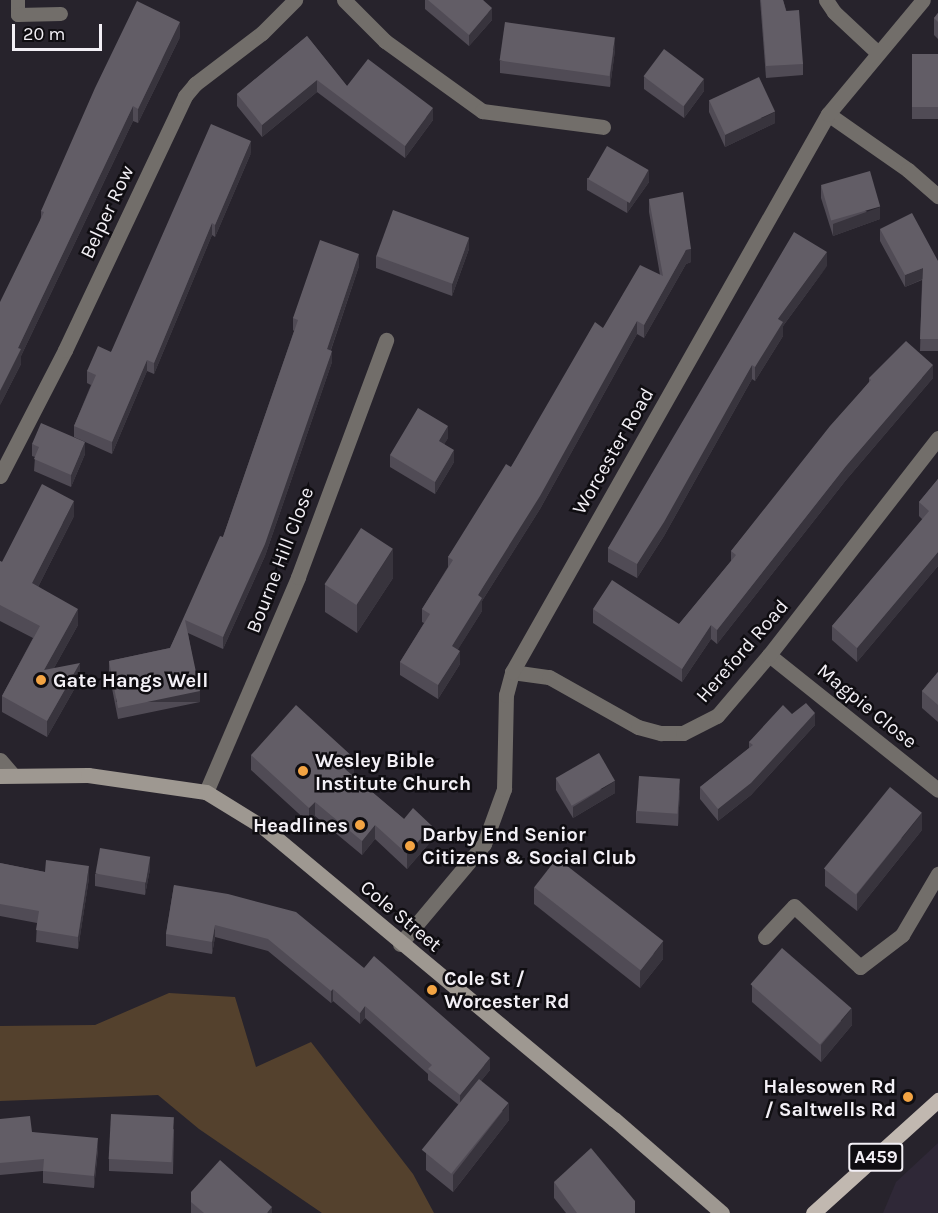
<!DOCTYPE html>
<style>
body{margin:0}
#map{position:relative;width:938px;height:1213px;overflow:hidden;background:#27232c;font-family:Karla,sans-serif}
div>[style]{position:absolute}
.built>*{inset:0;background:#2f2837}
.green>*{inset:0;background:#54412d}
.lane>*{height:14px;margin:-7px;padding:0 7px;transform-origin:7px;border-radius:7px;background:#726e6a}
.street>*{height:15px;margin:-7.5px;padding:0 7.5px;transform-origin:7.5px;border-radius:7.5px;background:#726e6a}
.secondary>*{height:15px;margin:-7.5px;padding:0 7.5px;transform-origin:7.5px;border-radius:7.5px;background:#9e9891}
.primary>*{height:15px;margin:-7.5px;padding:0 7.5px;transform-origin:7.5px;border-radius:7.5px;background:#c1b8b0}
.wall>*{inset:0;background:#504b55;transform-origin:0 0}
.shaded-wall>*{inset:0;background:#38343d;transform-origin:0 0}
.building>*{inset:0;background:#625d66;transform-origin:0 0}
.dots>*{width:16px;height:16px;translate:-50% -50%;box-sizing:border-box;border:3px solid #0f0d11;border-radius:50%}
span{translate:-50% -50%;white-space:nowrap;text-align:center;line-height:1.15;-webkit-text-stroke:5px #0f0d11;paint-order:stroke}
.shield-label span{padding:2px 4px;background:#0f0d11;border:2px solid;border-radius:4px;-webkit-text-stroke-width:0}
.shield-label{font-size:18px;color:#f3f0f6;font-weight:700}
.street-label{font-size:20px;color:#f3f0f6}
.poi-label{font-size:20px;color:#f3f0f6;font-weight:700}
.left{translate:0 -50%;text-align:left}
.right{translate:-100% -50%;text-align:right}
.scale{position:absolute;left:12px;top:24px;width:90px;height:27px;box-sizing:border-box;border:3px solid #f3f0f6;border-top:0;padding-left:8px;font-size:18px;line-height:21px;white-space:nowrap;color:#f3f0f6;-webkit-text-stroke:4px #0f0d11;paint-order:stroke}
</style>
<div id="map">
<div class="built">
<div style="clip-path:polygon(938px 1143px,938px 1213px,883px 1213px,896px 1182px)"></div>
</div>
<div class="green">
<div style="clip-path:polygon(169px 993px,235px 997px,256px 1067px,311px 1042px,413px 1174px,434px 1213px,322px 1213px,199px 1129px,158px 1095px,0 1101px,0 1026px,95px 1025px)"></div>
</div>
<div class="lane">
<div style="left:18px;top:0;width:15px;rotate:90deg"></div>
<div style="left:18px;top:15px;width:43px;rotate:-1.3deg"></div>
</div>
<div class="street">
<div style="left:344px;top:0;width:58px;rotate:45deg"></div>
<div style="left:385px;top:41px;width:120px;rotate:35.8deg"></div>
<div style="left:482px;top:111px;width:122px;rotate:7.5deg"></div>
<div style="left:826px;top:0;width:14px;rotate:56deg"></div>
<div style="left:834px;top:12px;width:60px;rotate:43deg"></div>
<div style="left:828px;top:114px;width:98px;rotate:35deg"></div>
<div style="left:908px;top:170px;width:40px;rotate:41deg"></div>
<div style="left:0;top:476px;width:142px;rotate:-62.7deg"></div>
<div style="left:65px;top:350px;width:281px;rotate:-64.7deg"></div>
<div style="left:185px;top:96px;width:16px;rotate:-50deg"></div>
<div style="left:195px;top:84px;width:84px;rotate:-37.3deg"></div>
<div style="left:262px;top:33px;width:47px;rotate:-45deg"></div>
<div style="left:769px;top:655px;width:216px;rotate:38.6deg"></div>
<div style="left:512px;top:672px;width:37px;rotate:8deg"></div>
<div style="left:549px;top:677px;width:102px;rotate:29.3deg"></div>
<div style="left:638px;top:727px;width:24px;rotate:15deg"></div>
<div style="left:661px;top:733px;width:22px"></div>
<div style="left:683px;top:733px;width:38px;rotate:-27deg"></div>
<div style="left:717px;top:716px;width:80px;rotate:-49.6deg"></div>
<div style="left:769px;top:655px;width:275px;rotate:-52.1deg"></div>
<div style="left:0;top:760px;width:18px;rotate:49deg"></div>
<div style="left:206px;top:792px;width:234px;rotate:-66.8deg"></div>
<div style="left:298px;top:577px;width:253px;rotate:-69.6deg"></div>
<div style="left:765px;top:937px;width:42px;rotate:-46.9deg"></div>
<div style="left:794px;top:906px;width:90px;rotate:42.7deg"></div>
<div style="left:860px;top:967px;width:53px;rotate:-37.3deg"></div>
<div style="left:902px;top:935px;width:71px;rotate:-59.5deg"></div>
<div style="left:400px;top:944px;width:131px;rotate:-50deg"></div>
<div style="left:484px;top:844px;width:59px;rotate:-70deg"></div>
<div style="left:504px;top:789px;width:94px;rotate:-88.8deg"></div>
<div style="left:506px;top:695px;width:24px;rotate:-75deg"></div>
<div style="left:512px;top:672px;width:641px;rotate:-60.48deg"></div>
<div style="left:828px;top:114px;width:148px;rotate:-50.2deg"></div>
</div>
<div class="secondary">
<div style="left:0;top:776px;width:88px;rotate:-0.7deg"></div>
<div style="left:88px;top:775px;width:119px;rotate:8.2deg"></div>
<div style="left:206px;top:792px;width:67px;rotate:31.6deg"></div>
<div style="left:263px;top:827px;width:457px;rotate:39.8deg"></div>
<div style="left:614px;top:1119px;width:143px;rotate:41deg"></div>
</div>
<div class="primary">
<div style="left:813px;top:1213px;width:169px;rotate:-42.1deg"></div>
</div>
<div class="wall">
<div style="clip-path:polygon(425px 0,483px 0,492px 20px,469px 46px,425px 9px)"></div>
<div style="clip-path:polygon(760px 0,783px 0,803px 64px,803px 75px,766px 78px)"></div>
<div style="clip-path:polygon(938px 13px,938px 39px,934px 35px,934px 18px)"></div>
<div style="clip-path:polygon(307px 36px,347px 86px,433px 120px,405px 158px,317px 92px,262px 137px,237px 106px,237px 94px)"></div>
<div style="clip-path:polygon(180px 37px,138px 123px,133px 121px,21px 356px,21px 364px,0 405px,41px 217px,41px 211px)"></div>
<div style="clip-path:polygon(615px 50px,610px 87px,500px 73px,500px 61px)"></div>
<div style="left:938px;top:54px;width:65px;height:26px;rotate:90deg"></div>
<div style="clip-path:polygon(644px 77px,704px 91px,684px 118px,644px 89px)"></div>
<div style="clip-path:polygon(709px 100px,775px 123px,725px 147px,709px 112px)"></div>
<div style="clip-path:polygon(251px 153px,215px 237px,212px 235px,154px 374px,147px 371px,112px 454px,74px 437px,74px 426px,91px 385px,87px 383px,87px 371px,111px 352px)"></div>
<div style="clip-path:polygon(587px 178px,649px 182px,627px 213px,587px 190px)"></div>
<div style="clip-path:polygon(821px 186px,880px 219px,833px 236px,821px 198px)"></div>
<div style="clip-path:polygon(649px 199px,691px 262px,686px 264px,644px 338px,637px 334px,540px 509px,482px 601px,482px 611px,458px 649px,460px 664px,438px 699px,400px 675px,400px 662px,424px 623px,422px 622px,422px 609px,448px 567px,448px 557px,511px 467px,603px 328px,660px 275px,649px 212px)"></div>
<div style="clip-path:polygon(880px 229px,938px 261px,938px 351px,920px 351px,922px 280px,905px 287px,880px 241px)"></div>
<div style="clip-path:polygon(469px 249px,452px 296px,376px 268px,376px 256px)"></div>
<div style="clip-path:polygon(359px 266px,331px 350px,332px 362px,265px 556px,223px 649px,188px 633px,200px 702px,118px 719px,109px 673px,109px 661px,170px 648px,223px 537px,294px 331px,293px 330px,293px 318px)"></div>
<div style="clip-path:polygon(827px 266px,783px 326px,783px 336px,755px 381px,752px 379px,664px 536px,637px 578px,608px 562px,608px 548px)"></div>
<div style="clip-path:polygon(869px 378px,933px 378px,846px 480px,717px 644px,711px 639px,682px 682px,593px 623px,593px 609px,679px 624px,731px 561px,731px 551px,869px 382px)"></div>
<div style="clip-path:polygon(448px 438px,444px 444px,454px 462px,435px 494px,390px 467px,390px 455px)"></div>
<div style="clip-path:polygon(32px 444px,85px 454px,71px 487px,34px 471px,35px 457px,32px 456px)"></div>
<div style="clip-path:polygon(938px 479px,938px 566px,857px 662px,832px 640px,832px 626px,923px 520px,919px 516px,919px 502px)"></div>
<div style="clip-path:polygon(74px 516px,38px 587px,78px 625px,54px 668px,80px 679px,47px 737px,2px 712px,2px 696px,33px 638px,0 621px,0 561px,2px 562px)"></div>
<div style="clip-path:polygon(393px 578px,357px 633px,325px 612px,325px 584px)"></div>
<div style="clip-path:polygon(938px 672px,938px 722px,922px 708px,922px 691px)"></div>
<div style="clip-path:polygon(792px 714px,815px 725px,751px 795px,718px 821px,700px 799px,700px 787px,749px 748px,749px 742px)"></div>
<div style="clip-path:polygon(251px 755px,354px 773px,352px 775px,404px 819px,432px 840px,407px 869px,375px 839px,362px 855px,315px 816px,309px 823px,251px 770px)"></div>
<div style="clip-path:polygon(556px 778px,615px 793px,573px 818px,556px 790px)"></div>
<div style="clip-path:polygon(680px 790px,678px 826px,636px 823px,636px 811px)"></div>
<div style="clip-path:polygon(922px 830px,857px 911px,825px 886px,825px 869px)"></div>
<div style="clip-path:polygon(0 863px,45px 872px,89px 878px,78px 949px,36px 942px,37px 923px,0 916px)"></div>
<div style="clip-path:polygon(150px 869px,145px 895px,95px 886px,95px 874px)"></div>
<div style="clip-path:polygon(174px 885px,364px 968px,490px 1070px,481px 1081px,509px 1120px,453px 1192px,426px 1170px,426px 1153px,460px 1106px,428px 1080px,428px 1074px,365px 1018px,360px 1024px,333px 1001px,331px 1003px,268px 951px,215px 937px,212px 954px,166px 946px,166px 934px)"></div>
<div style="clip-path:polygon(534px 887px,663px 959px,640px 988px,534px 904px)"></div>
<div style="clip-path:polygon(752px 985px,852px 1025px,821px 1062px,752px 1002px)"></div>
<div style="clip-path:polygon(0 1119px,32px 1132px,98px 1150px,94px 1188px,43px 1183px,43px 1171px,0 1175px)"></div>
<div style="clip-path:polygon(174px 1129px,173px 1174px,109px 1171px,109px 1159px)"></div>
<div style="clip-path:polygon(554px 1182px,635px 1213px,566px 1213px,554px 1198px)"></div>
<div style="clip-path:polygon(191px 1192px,272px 1213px,191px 1213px)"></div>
</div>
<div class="shaded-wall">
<div style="clip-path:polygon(492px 8px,492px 20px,469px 46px,469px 35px)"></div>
<div style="clip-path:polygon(180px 22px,180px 37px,138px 123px,138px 109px)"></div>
<div style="clip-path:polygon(615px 38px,615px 50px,610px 87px,610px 75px)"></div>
<div style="clip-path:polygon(704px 79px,704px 91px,684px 118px,684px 106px)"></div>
<div style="clip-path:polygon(317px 80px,317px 92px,262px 137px,262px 125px)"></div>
<div style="clip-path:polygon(133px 106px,133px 121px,21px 356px,21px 364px,0 405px,0 391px,18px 348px)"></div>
<div style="clip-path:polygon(433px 108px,433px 120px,405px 158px,405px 146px)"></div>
<div style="clip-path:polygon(775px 112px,775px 123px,725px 147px,725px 135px)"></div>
<div style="clip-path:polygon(251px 141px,251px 153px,215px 237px,215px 225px)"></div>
<div style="clip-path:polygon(649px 170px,649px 182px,627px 213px,627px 201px)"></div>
<div style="clip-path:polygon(880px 207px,880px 219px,833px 236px,833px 224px)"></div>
<div style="clip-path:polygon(212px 223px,212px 235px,154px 374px,154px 363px)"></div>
<div style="clip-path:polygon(469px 238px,469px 249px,452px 296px,452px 284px)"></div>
<div style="clip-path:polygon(691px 249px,691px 262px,686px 264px,644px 338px,644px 325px,686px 250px)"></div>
<div style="clip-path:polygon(827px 252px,827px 266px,783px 326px,783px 336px,755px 381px,755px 367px,778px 319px)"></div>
<div style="clip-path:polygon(359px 254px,359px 266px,327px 361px,327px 349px)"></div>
<div style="clip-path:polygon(923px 268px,923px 279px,905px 287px,905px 275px)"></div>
<div style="clip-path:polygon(637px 321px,637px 334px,540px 509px,482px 601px,482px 611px,452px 659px,452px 646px,478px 595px)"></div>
<div style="clip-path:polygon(332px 351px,332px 362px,265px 556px,223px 649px,223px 637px)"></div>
<div style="clip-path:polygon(147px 360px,147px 371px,112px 454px,112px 442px)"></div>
<div style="clip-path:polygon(752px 365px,752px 379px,664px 536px,637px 578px,637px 564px)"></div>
<div style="clip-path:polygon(933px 365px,933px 378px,846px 480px,717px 644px,717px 630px,846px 466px)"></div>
<div style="clip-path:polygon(448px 426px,448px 438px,439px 453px,439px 441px)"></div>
<div style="clip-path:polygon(85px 442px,85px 454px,71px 487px,71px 475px)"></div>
<div style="clip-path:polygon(454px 450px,454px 462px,435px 494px,435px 482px)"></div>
<div style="clip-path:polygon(74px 501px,74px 516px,32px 599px,32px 583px)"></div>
<div style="clip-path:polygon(393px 549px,393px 578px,357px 633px,357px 604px)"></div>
<div style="clip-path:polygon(938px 552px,938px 566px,857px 662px,857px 648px)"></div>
<div style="clip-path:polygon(78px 609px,78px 625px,44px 686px,44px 670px)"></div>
<div style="clip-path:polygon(711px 625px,711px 639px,682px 682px,682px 669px)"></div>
<div style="clip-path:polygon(460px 651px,460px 664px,438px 699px,438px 685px)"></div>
<div style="clip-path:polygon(80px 663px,80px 679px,47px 737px,47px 721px)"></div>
<div style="left:200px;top:691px;width:11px;height:84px;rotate:90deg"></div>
<div style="clip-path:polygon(815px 713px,815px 725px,751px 795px,718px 821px,718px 809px)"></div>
<div style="clip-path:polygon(354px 758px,354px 773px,345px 784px,345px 769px)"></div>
<div style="clip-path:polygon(680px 779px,680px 790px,678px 826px,678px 814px)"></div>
<div style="clip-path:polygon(615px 781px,615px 793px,573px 818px,573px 807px)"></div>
<div style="clip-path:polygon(315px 802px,315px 816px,309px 823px,309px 808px)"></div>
<div style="clip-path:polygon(922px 813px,922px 830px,857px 911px,857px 894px)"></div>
<div style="clip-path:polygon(375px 825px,375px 839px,362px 855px,362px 841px)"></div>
<div style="clip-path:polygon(432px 826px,432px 840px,407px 869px,407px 854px)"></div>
<div style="clip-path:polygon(150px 857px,150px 869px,145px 895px,145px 884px)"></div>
<div style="clip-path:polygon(89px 866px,89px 878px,78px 949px,78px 937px)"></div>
<div style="clip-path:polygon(215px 925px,215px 937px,212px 954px,212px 942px)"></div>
<div style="clip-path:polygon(663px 942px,663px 959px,640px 988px,640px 971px)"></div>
<div style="clip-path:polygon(333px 989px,333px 1001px,331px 1003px,331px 991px)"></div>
<div style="clip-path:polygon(365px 1006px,365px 1018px,360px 1024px,360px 1013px)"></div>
<div style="clip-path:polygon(852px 1008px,852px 1025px,821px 1062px,821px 1045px)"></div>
<div style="clip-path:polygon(490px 1058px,490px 1070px,460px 1107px,460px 1095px)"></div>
<div style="clip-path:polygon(509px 1103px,509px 1120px,453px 1192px,453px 1175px)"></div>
<div style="clip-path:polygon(98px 1138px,98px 1150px,94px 1188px,94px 1176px)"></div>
<div style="clip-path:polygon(272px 1207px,272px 1213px,267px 1213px)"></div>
</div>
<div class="building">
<div style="clip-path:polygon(428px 0,483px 0,492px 8px,469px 35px)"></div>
<div style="clip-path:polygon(761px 0,783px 0,786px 11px,799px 10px,803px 64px,766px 66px)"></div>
<div style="clip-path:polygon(137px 1px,180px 22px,138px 109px,133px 106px,18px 348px,21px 349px,0 391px,0 302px,44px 212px,41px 211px,95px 88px)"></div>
<div style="clip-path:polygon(938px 13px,938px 22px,934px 18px)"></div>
<div style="left:505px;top:22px;width:111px;height:39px;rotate:8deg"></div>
<div style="clip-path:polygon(307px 36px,347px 86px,368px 59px,433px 108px,405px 146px,317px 80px,262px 125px,237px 94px)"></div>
<div style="left:664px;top:49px;width:50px;height:34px;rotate:37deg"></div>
<div style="left:938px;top:54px;width:53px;height:26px;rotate:90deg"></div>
<div style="left:759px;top:77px;width:38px;height:55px;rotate:65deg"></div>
<div style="clip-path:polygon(211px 124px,251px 141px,215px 225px,212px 223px,154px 363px,147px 360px,112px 442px,74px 426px,96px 375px,87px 371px,98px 346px,111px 352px)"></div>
<div style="left:607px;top:146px;width:48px;height:38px;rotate:30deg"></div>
<div style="left:870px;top:171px;width:37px;height:51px;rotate:74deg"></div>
<div style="clip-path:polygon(683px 192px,691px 249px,686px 250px,644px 325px,637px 321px,540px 496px,478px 595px,482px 598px,452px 646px,460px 651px,438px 685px,400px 662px,430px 614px,422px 609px,453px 560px,448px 557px,506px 464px,511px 467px,595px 322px,603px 328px,640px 265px,663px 276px,649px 199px)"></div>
<div style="left:393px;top:210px;width:81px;height:49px;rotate:20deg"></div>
<div style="clip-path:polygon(912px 213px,938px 261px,938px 339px,920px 339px,923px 268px,905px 275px,880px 229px)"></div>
<div style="clip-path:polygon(794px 232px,827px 252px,778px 319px,783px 322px,755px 367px,752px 365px,664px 522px,637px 564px,608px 548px)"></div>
<div style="clip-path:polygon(320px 240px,359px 254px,327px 349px,332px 351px,265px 544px,223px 637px,185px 620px,200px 691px,118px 708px,109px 661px,170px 648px,220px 536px,223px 537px,298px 320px,293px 318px)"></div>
<div style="clip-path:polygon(906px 341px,933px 365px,846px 466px,717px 630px,711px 625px,682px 669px,593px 609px,612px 580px,679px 624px,736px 555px,731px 551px,830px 426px,871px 380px,869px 378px)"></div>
<div style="clip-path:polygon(418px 408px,448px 426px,439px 441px,454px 450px,435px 482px,390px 455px)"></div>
<div style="clip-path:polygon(41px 423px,85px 442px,71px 475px,34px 459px,39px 447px,32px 444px)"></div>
<div style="clip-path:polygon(938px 479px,938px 552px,857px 648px,832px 626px,929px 511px,919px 502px)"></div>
<div style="clip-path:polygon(42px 484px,74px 501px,32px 583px,78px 609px,44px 670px,80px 663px,47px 721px,2px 696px,40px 626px,0 605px,0 561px,2px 562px)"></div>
<div style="left:361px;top:528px;width:38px;height:67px;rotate:33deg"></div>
<div style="clip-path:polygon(938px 672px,938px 705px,922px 691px)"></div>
<div style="clip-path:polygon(806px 703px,815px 713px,751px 783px,718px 809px,700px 787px,753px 745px,749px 742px,783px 705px,792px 714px)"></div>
<div style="clip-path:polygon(296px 705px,354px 758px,345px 769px,404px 819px,413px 808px,432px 826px,407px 854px,375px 825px,362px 841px,315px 802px,309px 808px,251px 755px)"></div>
<div style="left:599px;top:753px;width:32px;height:50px;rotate:60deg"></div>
<div style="left:639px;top:776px;width:41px;height:35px;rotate:4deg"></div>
<div style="left:890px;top:787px;width:41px;height:105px;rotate:39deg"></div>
<div style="left:100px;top:848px;width:51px;height:26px;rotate:10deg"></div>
<div style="left:557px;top:858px;width:135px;height:37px;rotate:38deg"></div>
<div style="clip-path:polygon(46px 860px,89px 866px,78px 937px,36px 930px,39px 911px,0 904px,0 863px,45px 872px)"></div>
<div style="clip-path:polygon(174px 885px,228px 894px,296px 912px,364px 968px,374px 956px,490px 1058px,460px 1095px,428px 1069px,432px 1065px,365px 1006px,360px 1013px,333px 989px,331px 991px,268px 939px,215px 925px,212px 942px,166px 934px)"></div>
<div style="left:782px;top:948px;width:92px;height:48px;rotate:41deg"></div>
<div style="left:479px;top:1079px;width:38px;height:91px;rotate:39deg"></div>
<div style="left:111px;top:1114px;width:63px;height:45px;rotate:3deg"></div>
<div style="clip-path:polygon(30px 1116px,32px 1132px,98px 1138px,94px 1176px,43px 1171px,44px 1159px,0 1163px,0 1119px)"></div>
<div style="clip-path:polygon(591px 1148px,635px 1201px,635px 1213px,577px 1213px,554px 1182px)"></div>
<div style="clip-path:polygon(220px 1160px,272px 1207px,267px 1213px,204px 1213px,191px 1202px,191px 1192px)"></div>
</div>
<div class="dots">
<div style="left:41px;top:680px;background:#f3a443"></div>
<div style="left:303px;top:771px;background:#f3a443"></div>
<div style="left:360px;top:825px;background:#f3a443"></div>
<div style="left:410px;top:846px;background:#f3a443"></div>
<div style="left:432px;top:990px;background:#f3a443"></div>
<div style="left:908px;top:1097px;background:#f3a443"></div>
</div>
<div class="shield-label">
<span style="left:876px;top:1157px">A459</span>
</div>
<div class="street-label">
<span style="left:107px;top:212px;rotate:-65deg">Belper Row</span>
<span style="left:613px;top:451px;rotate:-60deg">Worcester Road</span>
<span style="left:280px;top:560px;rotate:-69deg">Bourne Hill Close</span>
<span style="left:742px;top:651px;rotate:-49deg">Hereford Road</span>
<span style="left:867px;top:706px;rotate:39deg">Magpie Close</span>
<span style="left:401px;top:916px;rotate:40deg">Cole Street</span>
</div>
<div class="poi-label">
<span class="left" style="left:53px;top:680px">Gate Hangs Well</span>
<span class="left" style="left:315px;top:772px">Wesley Bible<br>Institute Church</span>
<span class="right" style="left:348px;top:825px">Headlines</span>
<span class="left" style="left:422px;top:846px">Darby End Senior<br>Citizens &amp; Social Club</span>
<span class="left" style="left:444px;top:990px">Cole St /<br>Worcester Rd</span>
<span class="right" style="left:896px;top:1098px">Halesowen Rd<br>/ Saltwells Rd</span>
</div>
<div class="scale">20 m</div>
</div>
